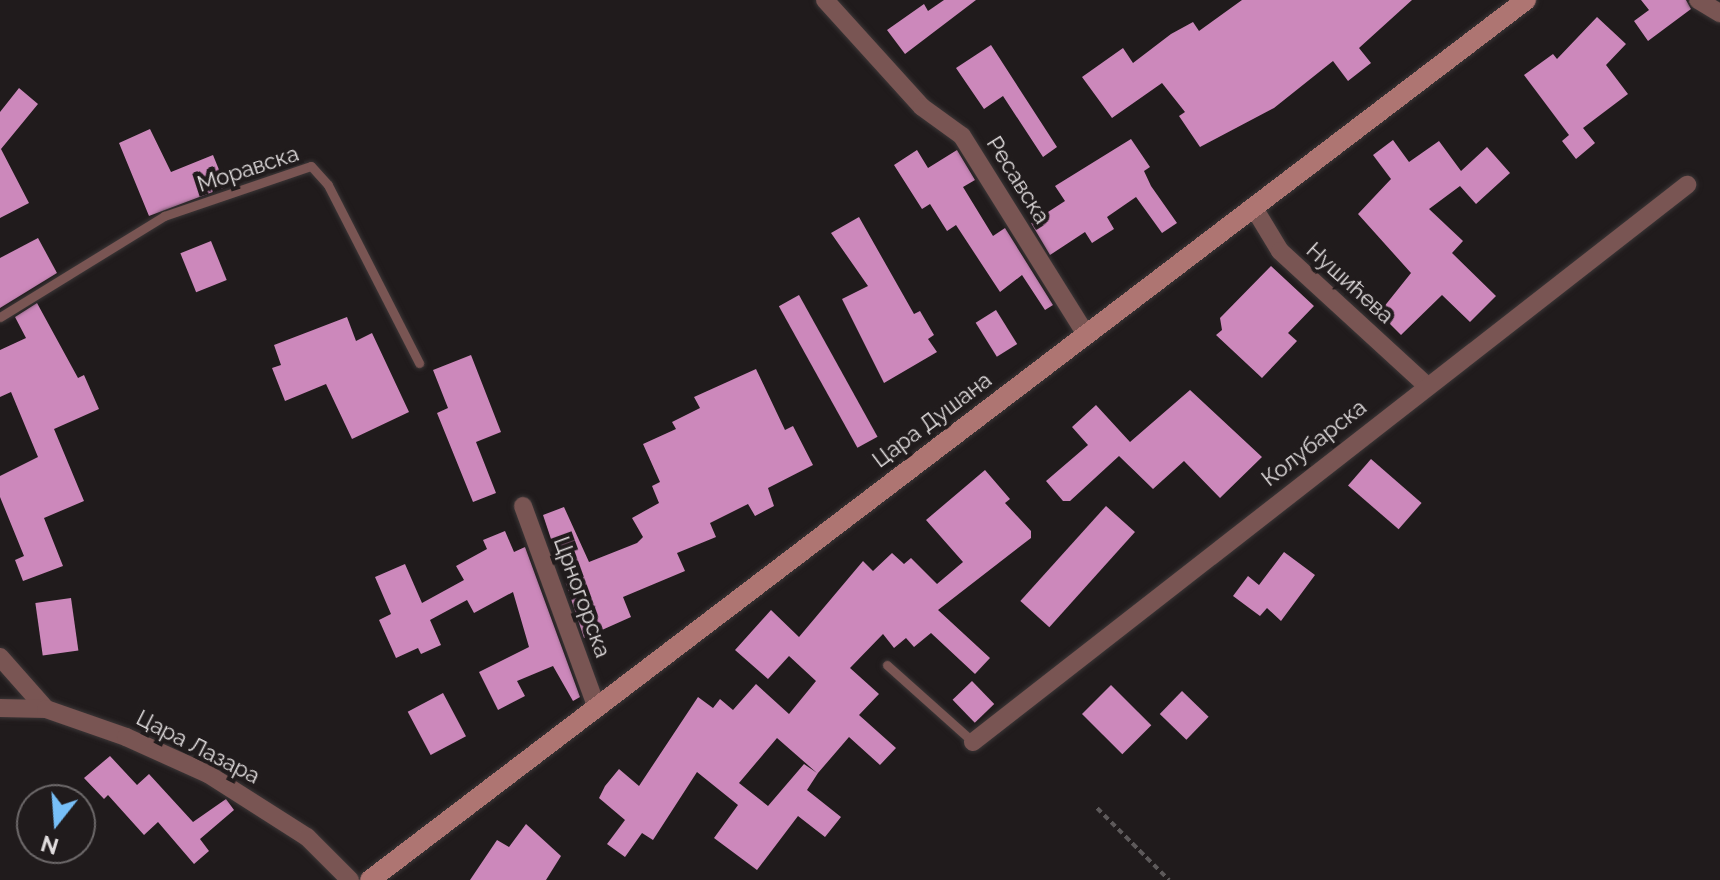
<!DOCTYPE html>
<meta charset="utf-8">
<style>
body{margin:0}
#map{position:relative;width:1720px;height:880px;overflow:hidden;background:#201b1c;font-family:Raleway,sans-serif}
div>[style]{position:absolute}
.building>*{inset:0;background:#c8b;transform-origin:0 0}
.path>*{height:4px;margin-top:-2px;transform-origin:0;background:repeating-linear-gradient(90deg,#5d595a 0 6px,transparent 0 10px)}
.roads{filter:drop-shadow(0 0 2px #3b3637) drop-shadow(0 0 2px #3b3637)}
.lane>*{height:9px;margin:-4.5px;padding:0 4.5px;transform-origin:4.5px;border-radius:4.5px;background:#795553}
.street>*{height:18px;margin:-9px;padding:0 9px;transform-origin:9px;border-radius:9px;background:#795553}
.secondary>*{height:20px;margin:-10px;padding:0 10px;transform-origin:10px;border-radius:10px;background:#ae7572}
span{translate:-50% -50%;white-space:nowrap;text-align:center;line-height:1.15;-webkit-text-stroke:8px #201b1c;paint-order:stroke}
.street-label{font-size:22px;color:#e1ddde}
.north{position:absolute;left:16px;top:784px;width:80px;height:80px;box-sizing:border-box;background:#201b1c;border:2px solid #6d696a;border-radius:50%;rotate:197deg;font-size:22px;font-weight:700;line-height:32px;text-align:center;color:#e1ddde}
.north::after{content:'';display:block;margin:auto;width:28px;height:36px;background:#77bff7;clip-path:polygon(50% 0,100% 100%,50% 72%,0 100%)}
</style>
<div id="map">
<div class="building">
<div style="clip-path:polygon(944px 0,976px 0,905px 54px,887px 30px,924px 4px,928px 11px)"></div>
<div style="clip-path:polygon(1242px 0,1412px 0,1359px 48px,1371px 63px,1348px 81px,1333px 61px,1274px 108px,1200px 147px,1179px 116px,1185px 112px,1162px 83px,1112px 118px,1082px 77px,1123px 48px,1133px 63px,1171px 34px,1193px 22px,1199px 31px)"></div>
<div style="clip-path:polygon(1641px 0,1686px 0,1691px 9px,1648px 41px,1634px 21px,1649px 10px)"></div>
<div style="clip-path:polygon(1597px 17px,1626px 44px,1606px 65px,1628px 94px,1583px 128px,1595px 143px,1576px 159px,1562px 141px,1569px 135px,1524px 75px,1553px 54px,1557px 59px)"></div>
<div style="clip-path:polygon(991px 45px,1057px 147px,1043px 157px,1003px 96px,984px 109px,956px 68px)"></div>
<div style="clip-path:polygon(19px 88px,38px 104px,1px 149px,29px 203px,0 218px,0 112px)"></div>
<div style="clip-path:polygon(150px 129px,171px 172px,213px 155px,226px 187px,149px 216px,119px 143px)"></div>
<div style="clip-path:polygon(1131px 139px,1150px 167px,1144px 171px,1151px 186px,1177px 223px,1162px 233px,1136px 197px,1107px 217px,1114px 229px,1092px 243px,1085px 232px,1050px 255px,1031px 223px,1065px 201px,1055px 186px)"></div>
<div style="clip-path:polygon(1393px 140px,1409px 162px,1439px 141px,1461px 171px,1487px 147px,1510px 173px,1476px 204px,1460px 186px,1429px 209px,1463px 241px,1452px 253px,1496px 296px,1470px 322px,1442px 295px,1401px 335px,1379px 313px,1411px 273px,1358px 214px,1391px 179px,1373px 155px)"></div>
<div style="clip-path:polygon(917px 150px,928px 168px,957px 150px,975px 180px,963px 187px,993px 236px,1005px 228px,1053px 305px,1045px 310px,1022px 275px,1000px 292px,956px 225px,947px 231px,930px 204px,922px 209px,894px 165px)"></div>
<div style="clip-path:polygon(859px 217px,914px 314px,920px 311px,934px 335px,928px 339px,937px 352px,884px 383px,842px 299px,868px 286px,831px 233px)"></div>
<div style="clip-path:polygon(38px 238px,57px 273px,0 308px,0 258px)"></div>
<div style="left:211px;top:241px;width:42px;height:33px;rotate:68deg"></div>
<div style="clip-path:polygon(1271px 266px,1314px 306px,1288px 333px,1297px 341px,1262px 378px,1216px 335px,1222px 330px,1220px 318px)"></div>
<div style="left:799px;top:295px;width:162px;height:23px;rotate:61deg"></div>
<div style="clip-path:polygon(37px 303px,78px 378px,84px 375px,99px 409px,54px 429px,84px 501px,44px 518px,63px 566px,23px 581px,15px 560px,24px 556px,0 497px,0 476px,38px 457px,11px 392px,0 397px,0 350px,26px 338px,15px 317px)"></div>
<div style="left:996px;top:310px;width:40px;height:24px;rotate:58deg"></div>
<div style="clip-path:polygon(347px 317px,356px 341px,372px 333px,409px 412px,352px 439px,326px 384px,285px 401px,272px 368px,281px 365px,274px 345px)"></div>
<div style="clip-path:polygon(471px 355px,501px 432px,476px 442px,496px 493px,473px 502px,437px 413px,448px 408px,433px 370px)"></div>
<div style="clip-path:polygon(756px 369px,785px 430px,793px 426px,813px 465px,768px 488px,774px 506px,755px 516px,748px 504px,710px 523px,716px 537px,677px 553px,685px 571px,623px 597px,631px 617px,584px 638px,543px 515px,564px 507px,589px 562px,637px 543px,643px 537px,632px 518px,659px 503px,652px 486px,660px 482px,643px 444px,676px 429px,672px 422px,700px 408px,694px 397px)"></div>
<div style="clip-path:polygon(1190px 390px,1262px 457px,1220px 498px,1184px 461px,1153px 489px,1119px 456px,1070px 501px,1063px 501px,1046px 481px,1088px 445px,1072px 427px,1096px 405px,1130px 442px)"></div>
<div style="left:1371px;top:459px;width:67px;height:35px;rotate:41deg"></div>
<div style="clip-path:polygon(evenodd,985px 470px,1010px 499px,1005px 503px,1031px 531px,1031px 538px,938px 610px,990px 658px,975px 674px,931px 633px,914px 647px,906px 638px,894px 648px,883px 634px,850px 668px,879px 694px,859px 715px,896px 748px,880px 765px,849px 737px,818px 773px,807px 790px,841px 817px,825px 837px,798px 816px,757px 870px,714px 838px,738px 805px,697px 772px,653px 840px,642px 833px,625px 857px,607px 844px,625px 820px,599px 798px,605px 786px,619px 769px,639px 786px,698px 697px,713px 708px,720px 699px,733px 710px,756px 684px,789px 714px,816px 681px,789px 656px,768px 679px,735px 650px,771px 610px,799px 637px,863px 561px,873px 571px,892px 553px,904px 564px,911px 558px,937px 584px,963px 562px,926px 520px,985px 470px,777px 738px,817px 773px,804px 764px,768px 806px,739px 783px,777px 738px)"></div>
<div style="left:1106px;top:506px;width:39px;height:128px;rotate:42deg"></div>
<div style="clip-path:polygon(505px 531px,514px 552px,525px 547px,580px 697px,573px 701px,553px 666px,517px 681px,525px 696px,498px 710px,479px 672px,529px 647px,513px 592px,474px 613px,467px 600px,430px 620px,441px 645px,421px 654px,418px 648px,396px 658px,379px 620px,391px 614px,375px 577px,405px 564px,422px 603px,464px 580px,456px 566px,487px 549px,483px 540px)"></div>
<div style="clip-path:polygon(1284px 552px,1315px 575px,1281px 621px,1267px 608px,1260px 616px,1233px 596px,1248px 576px,1259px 585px)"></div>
<div style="left:71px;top:598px;width:53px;height:36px;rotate:82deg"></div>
<div style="left:972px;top:681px;width:32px;height:27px;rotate:46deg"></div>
<div style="left:1111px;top:685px;width:57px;height:41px;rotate:45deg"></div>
<div style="left:1182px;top:691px;width:37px;height:32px;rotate:44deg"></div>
<div style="left:443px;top:693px;width:49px;height:40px;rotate:62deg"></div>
<div style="clip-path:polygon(110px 756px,137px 785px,149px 774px,193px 822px,226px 799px,234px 810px,200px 839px,209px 851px,194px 864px,158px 822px,144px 835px,108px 795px,104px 799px,84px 778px)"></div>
<div style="clip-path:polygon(526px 824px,561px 856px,546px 880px,470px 880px,497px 840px,509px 847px)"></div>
</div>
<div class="path">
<div style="left:1097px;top:808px;width:102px;rotate:45deg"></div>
</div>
<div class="roads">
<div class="lane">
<div style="left:0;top:317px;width:193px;rotate:-31.6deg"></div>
<div style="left:164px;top:216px;width:155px;rotate:-18.8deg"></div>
<div style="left:311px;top:166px;width:25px;rotate:48deg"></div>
<div style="left:328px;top:185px;width:200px;rotate:62.9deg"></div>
<div style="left:887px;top:665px;width:115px;rotate:41.8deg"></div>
</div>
<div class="street">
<div style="left:825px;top:0;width:144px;rotate:47.8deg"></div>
<div style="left:922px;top:107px;width:49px;rotate:35.9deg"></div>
<div style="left:962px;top:136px;width:232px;rotate:58deg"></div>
<div style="left:1698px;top:0;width:26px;rotate:31deg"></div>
<div style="left:1254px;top:208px;width:50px;rotate:58.8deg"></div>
<div style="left:1280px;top:251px;width:198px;rotate:42.5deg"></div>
<div style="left:523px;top:506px;width:212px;rotate:69.9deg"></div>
<div style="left:0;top:657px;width:69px;rotate:48.5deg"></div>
<div style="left:0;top:708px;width:46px;rotate:1.2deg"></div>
<div style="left:46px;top:709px;width:85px;rotate:19.3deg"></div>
<div style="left:126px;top:737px;width:90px;rotate:24.3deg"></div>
<div style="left:208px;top:774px;width:117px;rotate:32.5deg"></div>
<div style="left:307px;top:837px;width:61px;rotate:45deg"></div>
<div style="left:973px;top:742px;width:906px;rotate:-37.96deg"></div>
</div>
<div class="secondary">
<div style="left:370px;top:880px;width:1453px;rotate:-37.28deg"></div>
</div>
</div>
<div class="street-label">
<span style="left:248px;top:169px;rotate:-18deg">Моравска</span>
<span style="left:1018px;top:180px;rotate:58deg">Ресавска</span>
<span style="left:1350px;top:283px;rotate:42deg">Нушићева</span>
<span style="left:932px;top:420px;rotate:-37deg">Цара Душана</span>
<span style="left:1314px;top:443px;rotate:-38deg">Колубарска</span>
<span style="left:582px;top:597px;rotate:70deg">Црногорска</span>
<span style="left:198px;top:747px;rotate:27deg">Цара Лазара</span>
</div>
<div class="north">N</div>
</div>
